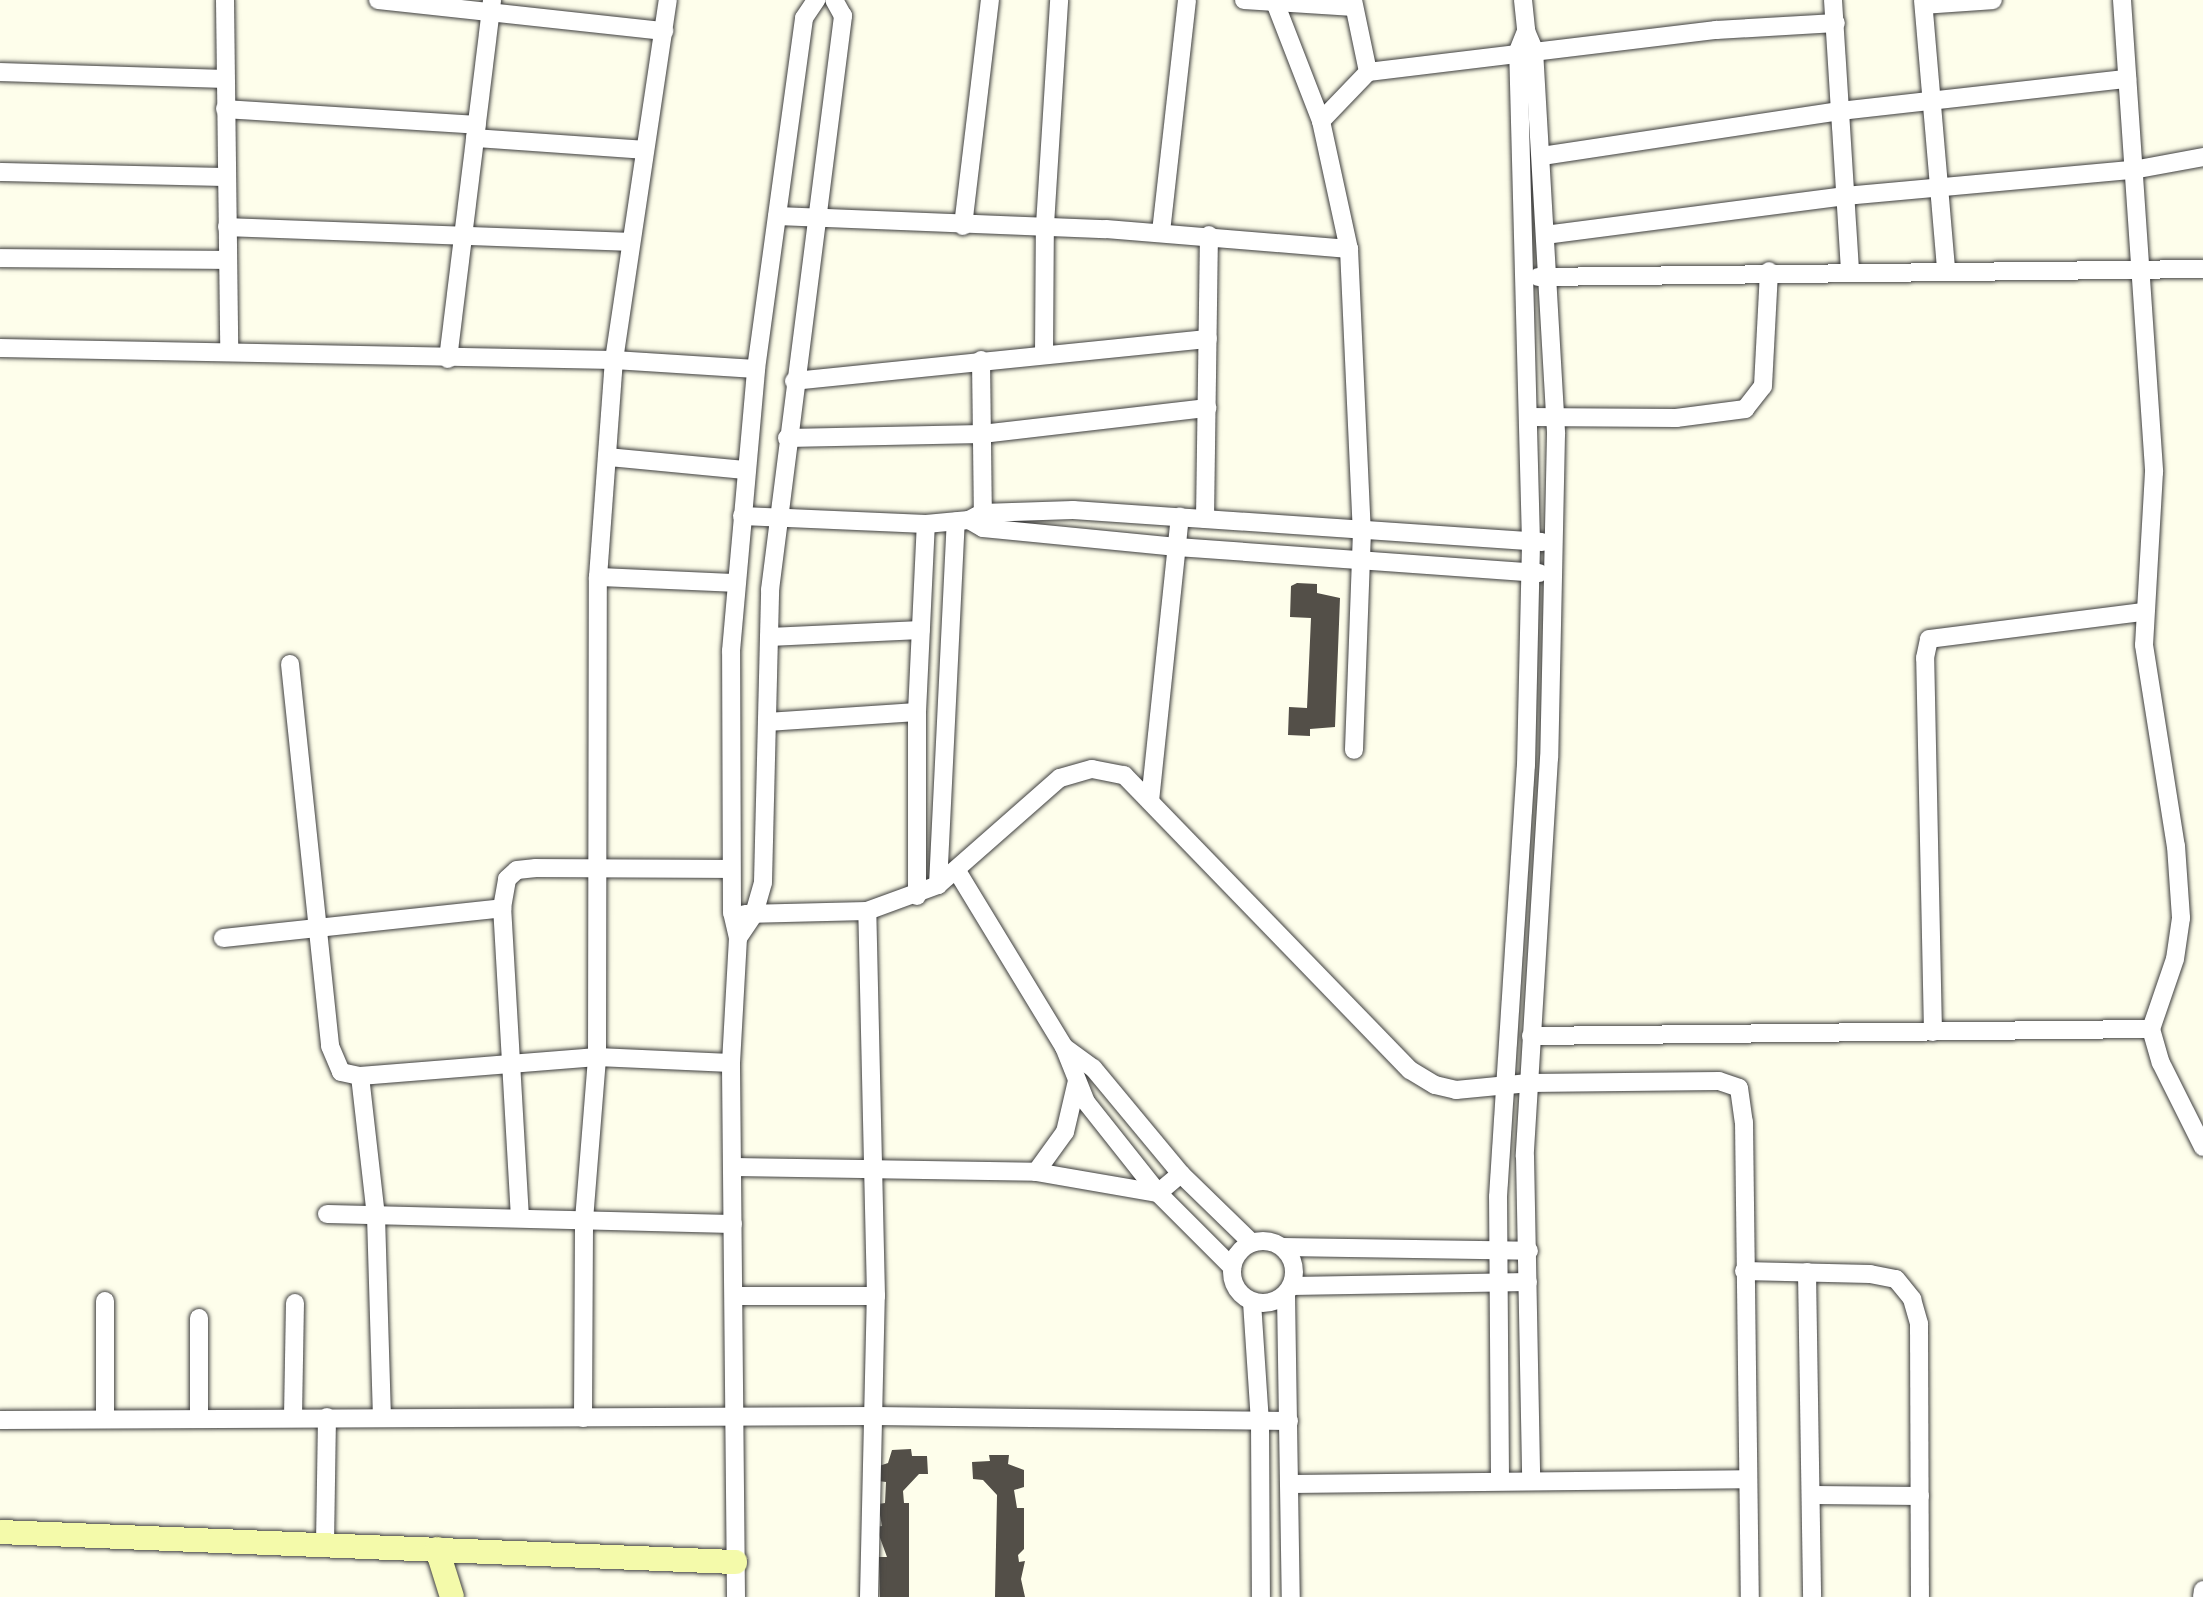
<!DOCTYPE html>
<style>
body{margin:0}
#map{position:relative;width:2203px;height:1597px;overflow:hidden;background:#fefeeb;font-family:"Source Serif 4",serif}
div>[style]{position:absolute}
.building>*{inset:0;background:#534f48}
.roads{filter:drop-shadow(0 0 2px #3e3e3e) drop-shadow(0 0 2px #3e3e3e)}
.street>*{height:18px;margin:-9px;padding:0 9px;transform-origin:9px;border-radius:9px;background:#fff}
.street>.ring{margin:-9px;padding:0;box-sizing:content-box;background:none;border:18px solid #fff;border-radius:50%}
.secondary>*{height:24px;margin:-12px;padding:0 12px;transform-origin:12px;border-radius:12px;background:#f4faaa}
span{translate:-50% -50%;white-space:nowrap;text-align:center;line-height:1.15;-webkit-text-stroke:7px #fff;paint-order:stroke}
</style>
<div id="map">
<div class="building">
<div style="clip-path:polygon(1297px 583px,1317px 584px,1317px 593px,1340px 598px,1335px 727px,1310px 729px,1310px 736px,1288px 735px,1289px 707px,1307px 708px,1311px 618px,1290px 617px,1291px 586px)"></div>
<div style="clip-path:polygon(911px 1449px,912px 1456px,927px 1456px,928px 1474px,919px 1474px,903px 1491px,904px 1503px,909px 1503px,909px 1597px,880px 1597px,879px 1557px,887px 1557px,876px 1527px,882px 1526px,878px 1504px,885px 1503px,886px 1482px,878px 1481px,879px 1466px,888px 1463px,892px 1450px)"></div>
<div style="clip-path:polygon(989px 1455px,1009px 1455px,1008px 1464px,1024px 1470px,1024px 1487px,1014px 1490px,1017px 1508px,1024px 1508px,1024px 1549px,1018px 1555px,1019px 1562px,1025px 1561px,1021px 1579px,1025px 1597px,995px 1597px,997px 1495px,983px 1480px,973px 1479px,972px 1462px,990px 1461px)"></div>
</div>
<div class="roads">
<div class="street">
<div style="left:225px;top:0;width:351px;rotate:89.3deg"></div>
<div style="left:378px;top:0;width:288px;rotate:6.2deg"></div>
<div style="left:1244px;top:0;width:110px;rotate:3.6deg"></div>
<div style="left:1353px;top:0;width:74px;rotate:78.2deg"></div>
<div style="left:1368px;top:72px;width:351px;rotate:-6.9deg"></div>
<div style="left:1716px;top:30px;width:120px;rotate:-3.3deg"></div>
<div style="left:1523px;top:0;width:31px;rotate:84deg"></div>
<div style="left:1526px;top:31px;width:21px;rotate:67deg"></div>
<div style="left:1534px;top:50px;width:385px;rotate:86.7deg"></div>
<div style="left:1556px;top:434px;width:324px;rotate:91.2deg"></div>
<div style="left:1549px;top:758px;width:399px;rotate:93.5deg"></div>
<div style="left:1525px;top:1156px;width:322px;rotate:88.9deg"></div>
<div style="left:1833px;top:0;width:270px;rotate:86.4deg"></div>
<div style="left:1923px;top:0;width:271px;rotate:85.1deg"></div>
<div style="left:2122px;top:0;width:473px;rotate:86.1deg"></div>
<div style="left:2154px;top:472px;width:173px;rotate:93.3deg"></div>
<div style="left:2144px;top:645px;width:204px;rotate:81deg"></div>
<div style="left:2176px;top:846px;width:72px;rotate:86deg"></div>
<div style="left:2181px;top:918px;width:41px;rotate:98.3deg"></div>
<div style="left:2175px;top:959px;width:74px;rotate:108.9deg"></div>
<div style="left:2151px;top:1029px;width:35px;rotate:74deg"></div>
<div style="left:2161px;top:1063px;width:94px;rotate:63.4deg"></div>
<div style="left:1276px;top:5px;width:124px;rotate:68.8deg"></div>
<div style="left:1321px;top:121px;width:131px;rotate:77.7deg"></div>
<div style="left:1349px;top:249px;width:282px;rotate:87.4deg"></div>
<div style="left:1362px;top:531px;width:219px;rotate:92.1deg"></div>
<div style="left:1924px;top:5px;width:69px;rotate:-4.1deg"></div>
<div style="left:0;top:72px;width:225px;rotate:1.8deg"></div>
<div style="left:225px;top:109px;width:252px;rotate:3.6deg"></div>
<div style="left:1321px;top:121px;width:68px;rotate:-46.2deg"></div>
<div style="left:475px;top:138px;width:170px;rotate:4deg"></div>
<div style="left:1542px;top:156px;width:301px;rotate:-8.6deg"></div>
<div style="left:1840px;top:111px;width:289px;rotate:-6.4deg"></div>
<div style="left:0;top:172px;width:226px;rotate:1.3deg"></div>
<div style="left:777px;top:216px;width:329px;rotate:2.3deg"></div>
<div style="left:1106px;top:229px;width:244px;rotate:4.7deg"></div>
<div style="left:963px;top:226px;width:228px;rotate:-83.2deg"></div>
<div style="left:227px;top:227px;width:404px;rotate:2.1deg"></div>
<div style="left:1161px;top:232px;width:233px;rotate:-83.6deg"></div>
<div style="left:1545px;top:235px;width:303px;rotate:-7.4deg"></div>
<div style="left:1845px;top:196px;width:289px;rotate:-5.2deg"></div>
<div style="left:2133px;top:170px;width:71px;rotate:-10.5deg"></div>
<div style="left:0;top:258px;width:226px;rotate:0.5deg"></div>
<div style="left:1538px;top:277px;width:665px;rotate:-0.69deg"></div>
<div style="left:0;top:348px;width:614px;rotate:1.12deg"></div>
<div style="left:614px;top:360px;width:142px;rotate:3.6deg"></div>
<div style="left:1044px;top:354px;width:129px;rotate:-89.6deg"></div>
<div style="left:1045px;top:225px;width:225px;rotate:-86.4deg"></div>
<div style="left:448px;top:359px;width:362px;rotate:-83deg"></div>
<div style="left:981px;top:360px;width:164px;rotate:89.3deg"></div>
<div style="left:794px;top:381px;width:416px;rotate:-5.8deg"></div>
<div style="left:1528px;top:417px;width:148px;rotate:0.4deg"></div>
<div style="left:1676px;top:418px;width:70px;rotate:-7.4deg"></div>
<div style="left:1745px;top:409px;width:29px;rotate:-52deg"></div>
<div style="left:1763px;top:386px;width:115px;rotate:-87deg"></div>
<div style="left:787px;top:438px;width:195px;rotate:-1.2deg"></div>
<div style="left:982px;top:434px;width:227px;rotate:-6.6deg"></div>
<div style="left:608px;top:457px;width:139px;rotate:5.4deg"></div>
<div style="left:742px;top:516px;width:184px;rotate:2.5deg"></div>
<div style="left:926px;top:524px;width:43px;rotate:-5.3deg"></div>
<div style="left:969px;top:520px;width:15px;rotate:-28deg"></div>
<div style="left:982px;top:513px;width:91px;rotate:-1.9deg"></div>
<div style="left:1073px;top:510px;width:470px;rotate:3.9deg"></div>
<div style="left:1205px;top:519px;width:284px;rotate:-89.2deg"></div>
<div style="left:969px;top:520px;width:16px;rotate:30deg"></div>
<div style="left:983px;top:528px;width:195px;rotate:5.6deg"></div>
<div style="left:1177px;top:547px;width:363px;rotate:4.1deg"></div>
<div style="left:598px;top:577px;width:137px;rotate:2.5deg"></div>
<div style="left:769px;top:637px;width:152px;rotate:-2.6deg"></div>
<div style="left:290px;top:664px;width:384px;rotate:84deg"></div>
<div style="left:330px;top:1046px;width:28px;rotate:67deg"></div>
<div style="left:341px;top:1072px;width:19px;rotate:12deg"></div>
<div style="left:360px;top:1076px;width:141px;rotate:83.5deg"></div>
<div style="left:376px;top:1216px;width:200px;rotate:88.3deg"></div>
<div style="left:767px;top:722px;width:150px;rotate:-3.8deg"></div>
<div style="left:1150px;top:801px;width:286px;rotate:-84deg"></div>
<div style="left:957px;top:871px;width:206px;rotate:58.7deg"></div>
<div style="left:1064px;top:1047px;width:59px;rotate:68.2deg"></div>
<div style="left:1086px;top:1102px;width:116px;rotate:51.6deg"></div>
<div style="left:1158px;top:1193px;width:105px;rotate:45deg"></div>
<div style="left:938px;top:885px;width:364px;rotate:-87.2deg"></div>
<div style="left:917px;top:896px;width:184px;rotate:-90deg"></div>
<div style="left:917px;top:712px;width:188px;rotate:-87.3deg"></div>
<div style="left:745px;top:914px;width:122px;rotate:-1.4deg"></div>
<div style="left:223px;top:938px;width:281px;rotate:-6.1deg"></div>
<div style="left:738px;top:938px;width:29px;rotate:-56deg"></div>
<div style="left:754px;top:914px;width:33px;rotate:-74deg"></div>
<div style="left:763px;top:882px;width:292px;rotate:-88.6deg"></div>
<div style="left:770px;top:590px;width:579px;rotate:-82.75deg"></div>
<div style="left:843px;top:16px;width:18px;rotate:-119deg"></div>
<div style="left:1933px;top:1032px;width:374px;rotate:-91.2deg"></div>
<div style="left:1925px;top:658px;width:19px;rotate:-78deg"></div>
<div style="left:1929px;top:639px;width:217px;rotate:-7.2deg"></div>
<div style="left:1531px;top:1036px;width:620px;rotate:-0.65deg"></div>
<div style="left:1064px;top:1047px;width:36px;rotate:36deg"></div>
<div style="left:1093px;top:1068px;width:138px;rotate:50.3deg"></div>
<div style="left:1181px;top:1174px;width:99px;rotate:44.2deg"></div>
<div style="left:360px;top:1076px;width:238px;rotate:-4.6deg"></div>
<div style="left:597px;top:1057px;width:134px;rotate:2.6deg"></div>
<div style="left:734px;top:1167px;width:302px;rotate:0.9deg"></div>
<div style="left:1036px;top:1172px;width:124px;rotate:9.8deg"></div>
<div style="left:1158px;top:1193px;width:30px;rotate:-40deg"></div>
<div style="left:1036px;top:1172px;width:49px;rotate:-54.1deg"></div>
<div style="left:1065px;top:1132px;width:52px;rotate:-76.8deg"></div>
<div style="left:327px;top:1214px;width:406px;rotate:1.4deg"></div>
<div style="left:520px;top:1218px;width:311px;rotate:-93.3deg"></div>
<div style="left:502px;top:908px;width:29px;rotate:-80deg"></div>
<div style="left:507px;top:879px;width:13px;rotate:-42deg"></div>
<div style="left:517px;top:870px;width:19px;rotate:-6deg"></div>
<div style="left:536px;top:868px;width:195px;rotate:0.3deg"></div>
<div class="ring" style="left:1232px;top:1241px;width:44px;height:44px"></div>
<div style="left:1283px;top:1247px;width:246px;rotate:0.9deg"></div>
<div style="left:1744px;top:1271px;width:126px;rotate:1.4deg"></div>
<div style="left:1870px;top:1274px;width:26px;rotate:11deg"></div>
<div style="left:1896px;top:1279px;width:26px;rotate:51deg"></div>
<div style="left:1912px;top:1299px;width:26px;rotate:74deg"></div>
<div style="left:1919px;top:1324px;width:273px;rotate:89.8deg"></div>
<div style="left:1807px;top:1272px;width:325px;rotate:89.1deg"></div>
<div style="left:1292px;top:1286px;width:236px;rotate:-1deg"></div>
<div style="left:1286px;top:1295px;width:302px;rotate:89.1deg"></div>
<div style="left:735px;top:1296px;width:141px"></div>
<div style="left:1252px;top:1302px;width:119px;rotate:86.2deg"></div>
<div style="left:1260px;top:1421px;width:176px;rotate:89.7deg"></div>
<div style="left:199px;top:1318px;width:100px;rotate:90deg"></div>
<div style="left:293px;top:1417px;width:114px;rotate:-89deg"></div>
<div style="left:583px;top:1418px;width:198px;rotate:-89.7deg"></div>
<div style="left:584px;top:1220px;width:164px;rotate:-85.4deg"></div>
<div style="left:597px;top:1057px;width:480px;rotate:-89.9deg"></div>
<div style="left:598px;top:577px;width:218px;rotate:-85.8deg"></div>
<div style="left:614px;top:360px;width:364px;rotate:-81.5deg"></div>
<div style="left:105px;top:1419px;width:118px;rotate:-90deg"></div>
<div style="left:0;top:1420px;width:875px;rotate:-0.26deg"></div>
<div style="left:875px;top:1416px;width:414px;rotate:0.7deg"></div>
<div style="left:1500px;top:1478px;width:281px;rotate:-90.4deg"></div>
<div style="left:1498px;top:1197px;width:433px;rotate:-86.3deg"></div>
<div style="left:1526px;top:765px;width:223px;rotate:-88.7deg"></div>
<div style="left:1531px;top:542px;width:491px;rotate:-91.5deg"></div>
<div style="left:1518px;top:51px;width:22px;rotate:-68deg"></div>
<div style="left:1291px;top:1484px;width:454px;rotate:-0.6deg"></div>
<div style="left:1813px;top:1495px;width:107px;rotate:0.5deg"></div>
<div style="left:325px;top:1544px;width:127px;rotate:-89.1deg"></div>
<div style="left:736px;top:1597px;width:534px;rotate:-90.54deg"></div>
<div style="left:731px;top:1063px;width:125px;rotate:-86.8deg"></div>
<div style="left:738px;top:938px;width:26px;rotate:-103deg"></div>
<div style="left:732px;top:913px;width:262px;rotate:-90.2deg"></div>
<div style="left:731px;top:651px;width:283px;rotate:-84.9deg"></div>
<div style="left:756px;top:369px;width:354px;rotate:-82.2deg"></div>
<div style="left:804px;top:18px;width:22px;rotate:-56deg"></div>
<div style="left:869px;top:1597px;width:301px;rotate:-88.7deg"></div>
<div style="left:876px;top:1296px;width:385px;rotate:-91.3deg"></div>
<div style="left:867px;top:911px;width:76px;rotate:-20.1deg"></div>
<div style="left:938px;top:885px;width:162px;rotate:-41.3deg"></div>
<div style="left:1060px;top:778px;width:33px;rotate:-16deg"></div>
<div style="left:1092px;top:769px;width:33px;rotate:11deg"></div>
<div style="left:1124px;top:775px;width:411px;rotate:45.9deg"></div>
<div style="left:1410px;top:1070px;width:29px;rotate:31deg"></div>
<div style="left:1435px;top:1085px;width:22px;rotate:13deg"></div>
<div style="left:1456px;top:1090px;width:73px;rotate:-5.5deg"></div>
<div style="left:1529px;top:1083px;width:190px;rotate:-0.6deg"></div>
<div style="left:1719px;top:1081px;width:21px;rotate:19deg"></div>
<div style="left:1739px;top:1088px;width:34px;rotate:82deg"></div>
<div style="left:1744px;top:1122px;width:475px;rotate:89.3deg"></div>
<div style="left:2202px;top:1597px;width:7px;rotate:-82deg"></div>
</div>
<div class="secondary">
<div style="left:0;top:1532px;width:736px;rotate:2.34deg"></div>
<div style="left:437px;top:1549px;width:50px;rotate:72.6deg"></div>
</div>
</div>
</div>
